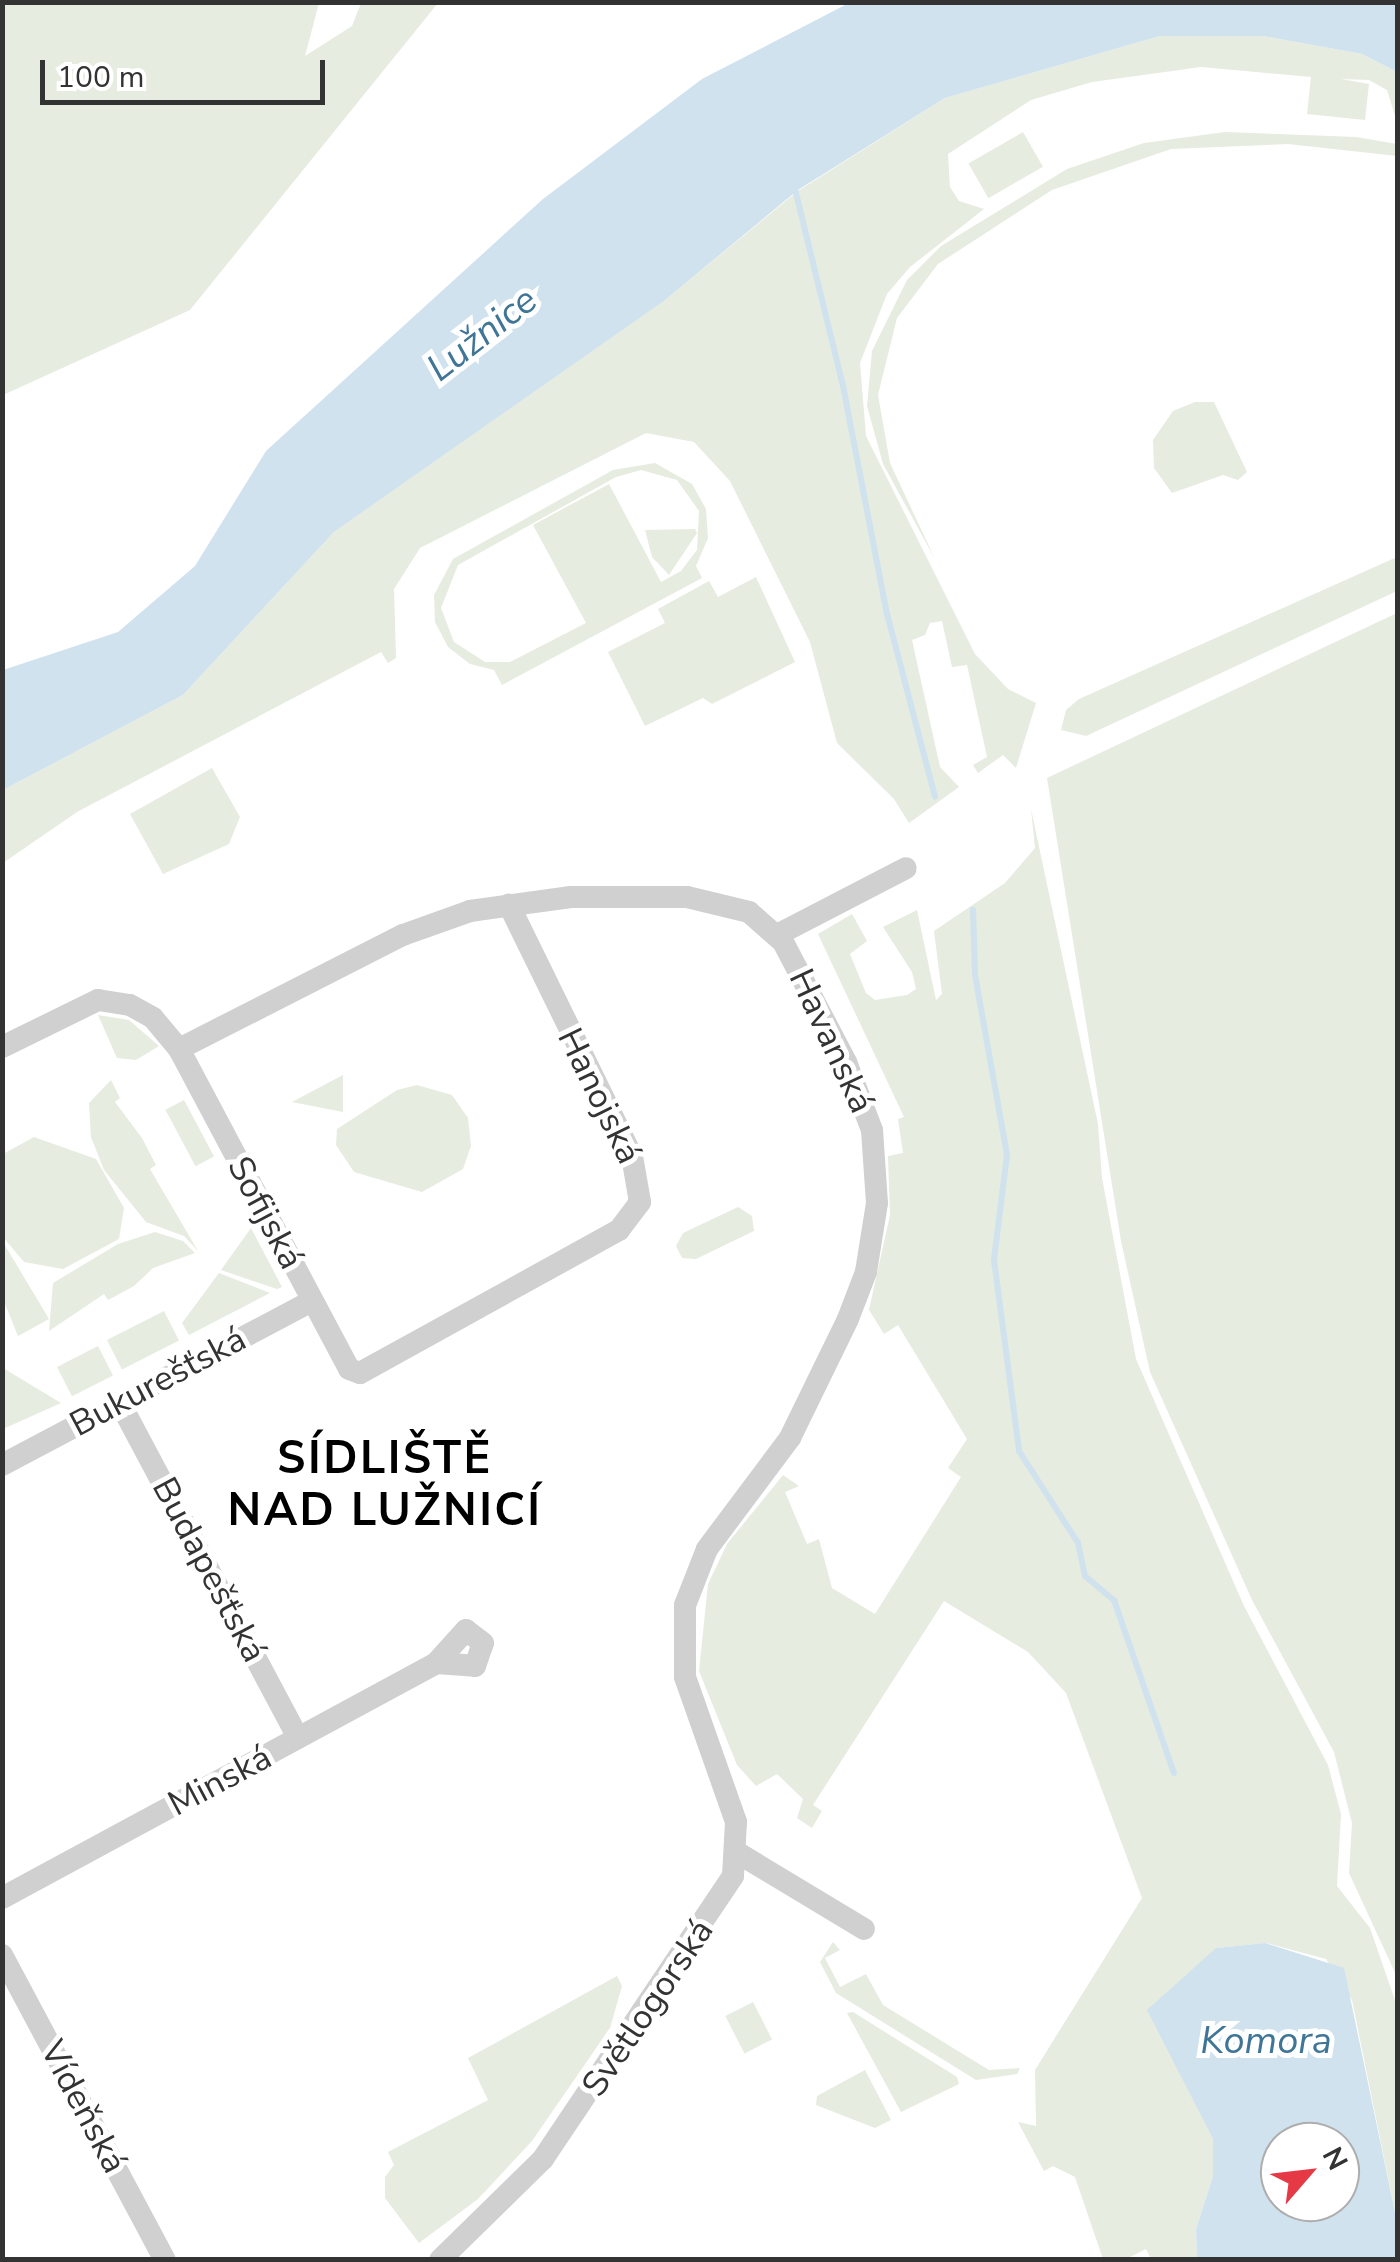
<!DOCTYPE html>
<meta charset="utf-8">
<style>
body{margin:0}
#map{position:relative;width:1400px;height:2262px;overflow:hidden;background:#fff;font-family:"Nunito Sans",sans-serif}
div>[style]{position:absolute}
.green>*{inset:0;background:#e6ecdf;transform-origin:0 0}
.water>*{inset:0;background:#cfe2ee}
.stream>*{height:6px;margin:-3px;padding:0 3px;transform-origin:3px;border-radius:3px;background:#cfe2ee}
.street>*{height:22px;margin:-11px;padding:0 11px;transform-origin:11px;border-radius:11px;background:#d0d0d0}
span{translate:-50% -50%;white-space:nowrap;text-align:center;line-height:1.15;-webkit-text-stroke:10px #fff;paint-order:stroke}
.street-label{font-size:35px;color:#333}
.water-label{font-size:38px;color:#3f7597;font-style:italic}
.district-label{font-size:45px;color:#000;font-weight:700;letter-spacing:2.5px}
.frame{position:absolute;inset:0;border:5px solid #333;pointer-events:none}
.north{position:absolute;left:1260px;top:2122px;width:100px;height:100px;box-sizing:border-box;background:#fff;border:2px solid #adadad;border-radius:50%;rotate:62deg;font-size:28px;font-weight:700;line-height:40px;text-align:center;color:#333}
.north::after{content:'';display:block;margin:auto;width:35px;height:45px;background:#e63946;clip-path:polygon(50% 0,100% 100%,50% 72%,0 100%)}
.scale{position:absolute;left:40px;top:60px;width:285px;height:45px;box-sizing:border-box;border:5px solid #333;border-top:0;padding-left:12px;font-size:30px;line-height:35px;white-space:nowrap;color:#333;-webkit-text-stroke:8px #fff;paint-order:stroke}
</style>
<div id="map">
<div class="green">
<div style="clip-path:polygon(2px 3px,319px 3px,305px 56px,352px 26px,361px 3px,438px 3px,190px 310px,3px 395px)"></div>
<div style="clip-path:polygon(1160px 36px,1263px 36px,1362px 54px,1397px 72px,1397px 122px,1387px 90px,1369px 80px,1341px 79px,1369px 84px,1365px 120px,1307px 114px,1311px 77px,1201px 67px,1092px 82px,1031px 100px,948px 154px,950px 187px,959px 201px,984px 209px,910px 267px,887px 294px,860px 363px,866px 436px,975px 654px,1008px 689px,1036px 703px,1016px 768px,1003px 755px,978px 773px,973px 765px,987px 757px,967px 665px,952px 667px,942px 621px,930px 623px,925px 635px,912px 640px,940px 767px,959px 787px,909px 823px,894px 799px,837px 743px,810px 642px,730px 481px,694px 442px,646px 433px,420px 548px,394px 589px,396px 658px,388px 663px,381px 652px,77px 812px,3px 863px,3px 790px,183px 695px,334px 532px,664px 301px,798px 191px,945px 98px)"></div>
<div style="left:1023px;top:132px;width:40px;height:63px;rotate:60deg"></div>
<div style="clip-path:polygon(1225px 132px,1356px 137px,1397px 144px,1397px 156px,1288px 144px,1171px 149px,1052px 190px,938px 264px,897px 318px,878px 395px,890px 463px,935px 559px,883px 464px,867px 406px,872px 351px,907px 280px,941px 246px,1067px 169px,1144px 143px)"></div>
<div style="clip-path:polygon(1195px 402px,1214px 402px,1247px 472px,1238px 480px,1223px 475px,1172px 493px,1154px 468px,1153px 440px,1173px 411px)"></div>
<div style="clip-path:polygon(evenodd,655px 463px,692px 484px,706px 509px,708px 538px,696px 566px,702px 578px,502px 685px,494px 670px,470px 664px,448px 647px,435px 622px,434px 595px,453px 559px,613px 470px,655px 463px,641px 470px,677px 480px,699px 511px,697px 550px,681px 571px,661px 582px,609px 484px,533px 525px,586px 623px,510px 662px,485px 662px,454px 642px,441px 608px,458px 565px,616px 477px,641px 470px)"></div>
<div style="clip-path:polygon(695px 529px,697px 533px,669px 575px,652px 557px,645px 530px)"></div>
<div style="clip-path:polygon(1397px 557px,1397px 591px,1086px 736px,1061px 730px,1066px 710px,1079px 699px)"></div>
<div style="clip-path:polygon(756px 577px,795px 662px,712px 704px,703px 698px,645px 726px,608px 652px,665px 623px,658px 609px,709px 581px,718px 597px)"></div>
<div style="clip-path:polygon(1397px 613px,1397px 1977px,1349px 1873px,1352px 1823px,1334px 1752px,1252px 1600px,1150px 1372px,1121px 1241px,1047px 778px)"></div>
<div style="clip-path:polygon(212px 768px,240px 817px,229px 844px,163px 874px,130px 814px)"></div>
<div style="clip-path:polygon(1031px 809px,1098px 1124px,1102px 1178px,1136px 1359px,1244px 1606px,1328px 1765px,1341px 1814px,1337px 1886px,1370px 1928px,1397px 2006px,1397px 2259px,1397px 2222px,1352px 2000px,1326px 1959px,1266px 1943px,1216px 1948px,1180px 2073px,1213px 2139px,1213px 2176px,1196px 2229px,1197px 2259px,1151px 2259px,1146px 2249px,1126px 2259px,1103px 2259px,1075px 2177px,1053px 2166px,1044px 2171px,1018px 2122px,1036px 2126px,1035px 2070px,1142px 1898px,1066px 1693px,1028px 1652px,944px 1601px,813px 1805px,822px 1811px,812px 1828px,797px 1818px,803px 1799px,777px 1774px,756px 1786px,737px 1765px,699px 1671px,708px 1584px,727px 1544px,783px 1475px,799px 1486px,785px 1492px,807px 1544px,819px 1539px,832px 1588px,875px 1614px,961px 1477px,948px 1468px,967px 1439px,898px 1325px,884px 1334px,869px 1310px,890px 1215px,888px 1156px,903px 1153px,898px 1119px,904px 1117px,818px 934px,852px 914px,867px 941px,850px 954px,866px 993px,875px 1000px,907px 995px,916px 989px,912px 972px,883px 927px,917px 910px,936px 1000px,942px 994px,934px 931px,1005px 883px,1035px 848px)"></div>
<div style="clip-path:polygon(98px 1015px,129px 1020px,159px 1046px,136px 1060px,117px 1058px)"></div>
<div style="clip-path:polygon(343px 1075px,343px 1112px,292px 1102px)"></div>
<div style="clip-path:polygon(111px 1080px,120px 1098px,115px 1102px,142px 1138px,156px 1165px,150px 1169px,198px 1251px,184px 1236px,146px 1222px,104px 1170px,91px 1137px,89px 1103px)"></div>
<div style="clip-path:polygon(417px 1085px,452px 1095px,468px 1118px,471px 1146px,463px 1169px,422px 1192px,354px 1172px,336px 1145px,337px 1129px,397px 1090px)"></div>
<div style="left:184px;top:1100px;width:64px;height:21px;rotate:62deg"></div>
<div style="clip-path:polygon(34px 1137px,96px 1159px,124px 1208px,119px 1239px,63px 1269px,24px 1262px,3px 1237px,3px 1154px)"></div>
<div style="clip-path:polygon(738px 1207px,752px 1216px,754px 1231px,696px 1259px,682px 1258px,676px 1246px,683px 1233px)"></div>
<div style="clip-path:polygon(251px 1228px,282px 1287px,277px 1289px,221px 1270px)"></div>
<div style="clip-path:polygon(155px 1232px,183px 1241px,195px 1253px,153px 1268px,134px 1286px,108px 1300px,104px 1294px,49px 1331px,53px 1283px,118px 1244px)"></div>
<div style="clip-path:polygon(3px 1242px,49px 1319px,18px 1336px,3px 1299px)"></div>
<div style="clip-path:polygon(219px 1273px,270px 1293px,189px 1335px,182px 1323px)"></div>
<div style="left:164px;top:1311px;width:33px;height:64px;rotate:63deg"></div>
<div style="left:98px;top:1346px;width:33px;height:46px;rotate:63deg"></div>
<div style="clip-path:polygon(3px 1368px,61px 1403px,3px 1429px)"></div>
<div style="clip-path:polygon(833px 1942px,840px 1950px,825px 1958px,840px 1987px,866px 1974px,883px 2005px,989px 2070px,1020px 2068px,1017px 2074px,976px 2080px,836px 1993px,820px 1962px)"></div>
<div style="clip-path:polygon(617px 1976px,622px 1986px,610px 2028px,532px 2141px,478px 2199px,419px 2243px,385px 2198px,385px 2177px,394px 2165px,388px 2152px,488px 2100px,468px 2058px)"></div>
<div style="left:753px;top:2002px;width:42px;height:31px;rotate:63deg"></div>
<div style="clip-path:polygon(853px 2012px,957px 2077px,959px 2084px,901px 2112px,847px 2013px)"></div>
<div style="clip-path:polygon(865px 2070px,891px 2120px,875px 2128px,816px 2105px,817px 2096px)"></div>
</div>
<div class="water">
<div style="clip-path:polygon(849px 3px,1397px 3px,1397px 72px,1362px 54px,1263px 36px,1160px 36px,945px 98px,798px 190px,664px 301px,334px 532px,183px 695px,3px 790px,3px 670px,118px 632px,195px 566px,266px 451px,543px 199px,702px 79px)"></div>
<div style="clip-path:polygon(evenodd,1265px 1943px,1344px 1968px,1397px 2222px,1395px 2259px,1197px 2259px,1196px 2229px,1213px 2176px,1213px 2139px,1147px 2010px,1216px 1948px,1265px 1943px,1280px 2142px,1340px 2142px,1340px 2202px,1280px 2202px,1280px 2142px)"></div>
</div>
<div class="stream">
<div style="left:794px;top:185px;width:207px;rotate:76.3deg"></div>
<div style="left:843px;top:386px;width:228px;rotate:79.1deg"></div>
<div style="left:886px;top:610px;width:193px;rotate:75.3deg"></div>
<div style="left:973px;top:910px;width:65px;rotate:88.2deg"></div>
<div style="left:975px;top:975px;width:183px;rotate:79.9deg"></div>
<div style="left:1007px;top:1155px;width:106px;rotate:97.1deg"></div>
<div style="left:994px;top:1260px;width:193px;rotate:82.5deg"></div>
<div style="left:1019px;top:1451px;width:109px;rotate:57.3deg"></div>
<div style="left:1078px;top:1543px;width:34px;rotate:78deg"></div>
<div style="left:1085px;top:1576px;width:38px;rotate:40deg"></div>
<div style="left:1114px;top:1600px;width:183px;rotate:70.9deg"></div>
</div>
<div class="street">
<div style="left:777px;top:935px;width:145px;rotate:-27.4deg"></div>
<div style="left:2px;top:1047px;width:107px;rotate:-26.1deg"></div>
<div style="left:98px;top:1000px;width:32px;rotate:9deg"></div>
<div style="left:130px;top:1005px;width:26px;rotate:29deg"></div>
<div style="left:153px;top:1018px;width:40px;rotate:50deg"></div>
<div style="left:179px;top:1049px;width:362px;rotate:62deg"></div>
<div style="left:349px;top:1369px;width:12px;rotate:20deg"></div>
<div style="left:360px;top:1373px;width:296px;rotate:-28.9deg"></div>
<div style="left:619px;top:1230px;width:35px;rotate:-53deg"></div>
<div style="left:640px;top:1202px;width:47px;rotate:-99.9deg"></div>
<div style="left:632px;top:1156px;width:280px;rotate:-116.1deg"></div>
<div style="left:179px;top:1049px;width:251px;rotate:-27deg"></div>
<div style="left:403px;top:935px;width:71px;rotate:-19.7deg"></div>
<div style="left:470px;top:911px;width:102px;rotate:-7.9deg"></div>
<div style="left:571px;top:897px;width:116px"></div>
<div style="left:687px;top:897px;width:64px;rotate:13.6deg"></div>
<div style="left:749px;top:912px;width:45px;rotate:41.4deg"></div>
<div style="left:783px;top:942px;width:136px;rotate:62.3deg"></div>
<div style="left:846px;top:1062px;width:73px;rotate:69.1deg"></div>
<div style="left:872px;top:1130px;width:73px;rotate:86.1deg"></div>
<div style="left:877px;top:1203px;width:70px;rotate:99.1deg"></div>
<div style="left:866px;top:1272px;width:50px;rotate:111deg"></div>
<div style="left:848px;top:1319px;width:132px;rotate:116deg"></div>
<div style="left:790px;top:1438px;width:139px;rotate:126.8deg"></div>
<div style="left:707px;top:1549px;width:60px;rotate:111.4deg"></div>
<div style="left:685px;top:1605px;width:72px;rotate:90deg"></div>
<div style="left:685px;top:1677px;width:154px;rotate:70.6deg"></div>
<div style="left:736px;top:1822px;width:54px;rotate:93.2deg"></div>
<div style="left:733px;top:1876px;width:341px;rotate:123.9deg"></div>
<div style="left:543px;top:2159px;width:144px;rotate:135.6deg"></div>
<div style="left:120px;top:1403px;width:379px;rotate:62deg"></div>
<div style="left:2px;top:1465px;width:351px;rotate:-27.9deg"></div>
<div style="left:738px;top:1853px;width:147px;rotate:31.1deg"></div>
<div style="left:2px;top:1898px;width:494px;rotate:-28.4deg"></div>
<div style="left:436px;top:1663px;width:39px;rotate:4deg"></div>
<div style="left:475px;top:1666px;width:24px;rotate:-71deg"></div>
<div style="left:483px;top:1643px;width:21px;rotate:-143deg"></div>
<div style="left:466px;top:1630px;width:45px;rotate:132.3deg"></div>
<div style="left:2px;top:1955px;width:346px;rotate:61.9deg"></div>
</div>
<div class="street-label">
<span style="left:831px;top:1041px;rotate:65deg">Havanská</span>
<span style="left:599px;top:1096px;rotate:64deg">Hanojská</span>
<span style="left:265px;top:1213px;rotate:62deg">Sofijská</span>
<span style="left:158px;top:1382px;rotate:-28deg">Bukurešťská</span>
<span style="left:209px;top:1570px;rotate:62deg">Budapešťská</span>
<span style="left:220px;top:1781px;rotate:-28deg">Minská</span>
<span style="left:648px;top:2008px;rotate:-56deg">Světlogorská</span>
<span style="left:83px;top:2107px;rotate:62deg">Vídeňská</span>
</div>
<div class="water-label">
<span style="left:482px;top:334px;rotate:-38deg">Lužnice</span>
<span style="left:1266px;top:2041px">Komora</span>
</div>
<div class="district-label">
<span style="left:385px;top:1485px">SÍDLIŠTĚ<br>NAD LUŽNICÍ</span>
</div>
<div class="frame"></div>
<div class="north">N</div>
<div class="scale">100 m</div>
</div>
